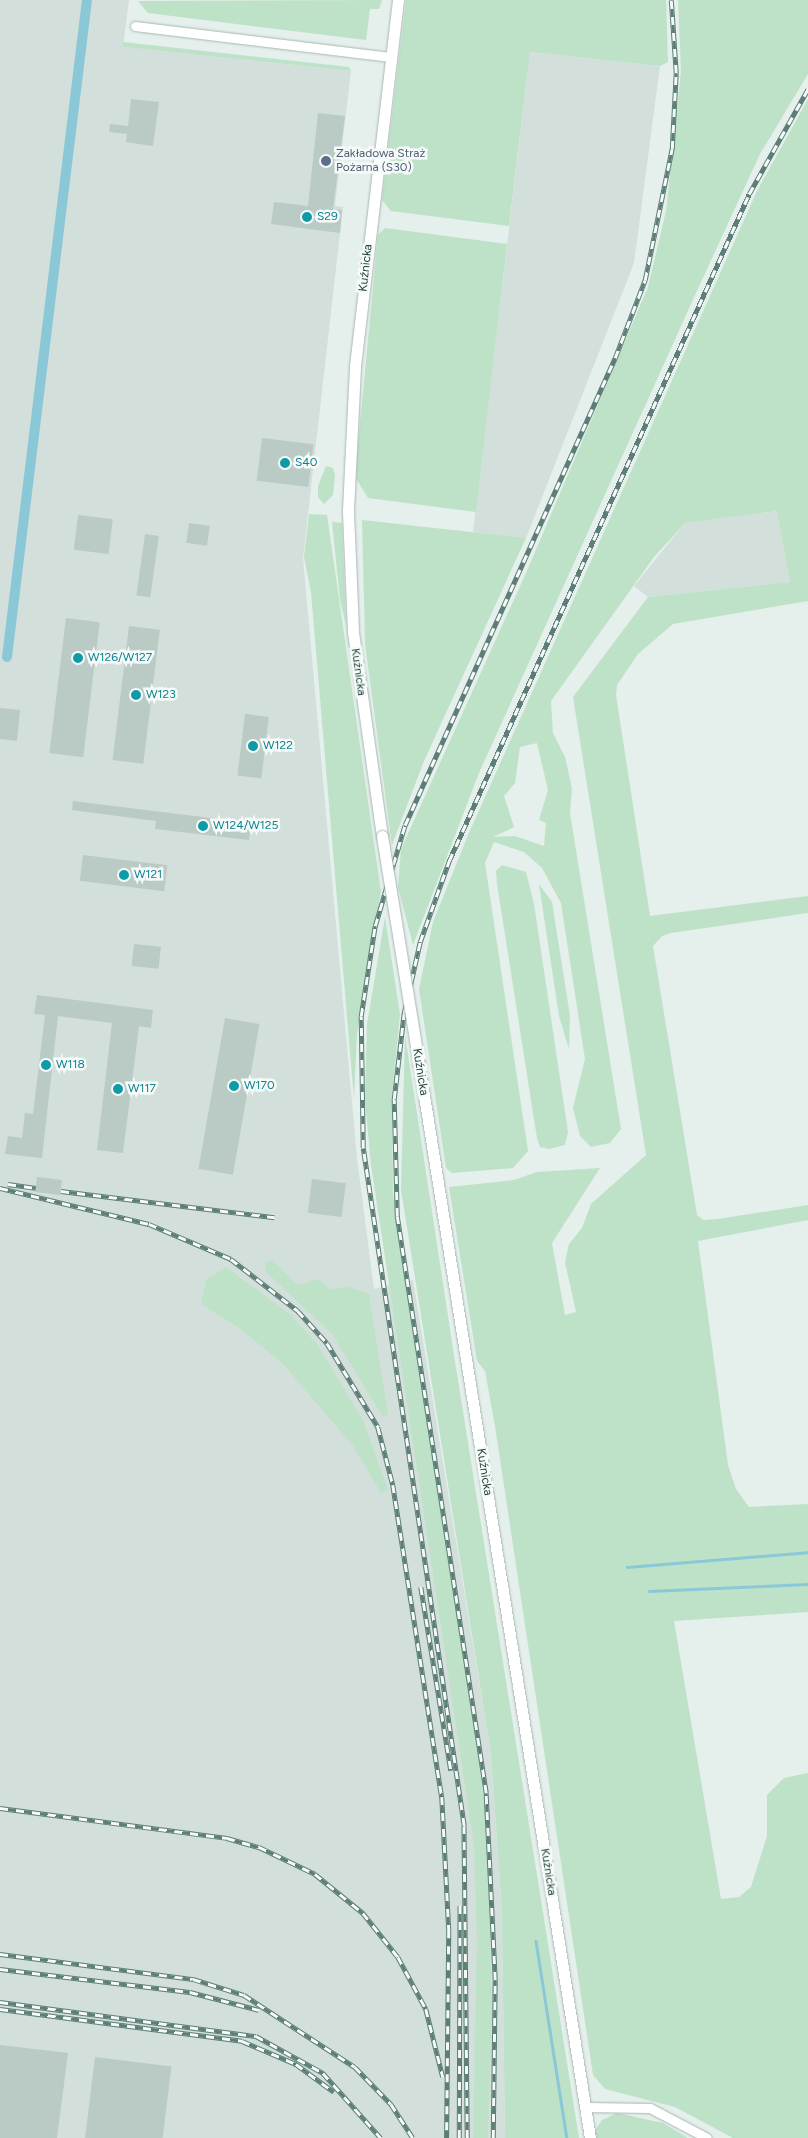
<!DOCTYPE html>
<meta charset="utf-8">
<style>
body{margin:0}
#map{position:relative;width:808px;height:2138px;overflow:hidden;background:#e5efeb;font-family:Figtree,sans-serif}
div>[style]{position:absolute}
.built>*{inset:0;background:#d3dfda}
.green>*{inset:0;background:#bde2c8}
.stream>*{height:2.5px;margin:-1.25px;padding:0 1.25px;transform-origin:1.25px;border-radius:1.25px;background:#8ac8d8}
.canal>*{height:10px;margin:-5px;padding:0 5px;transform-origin:5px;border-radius:5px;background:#8ac8d8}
.building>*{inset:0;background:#bacac4;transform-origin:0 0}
.roads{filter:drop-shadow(0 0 1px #a7b8b3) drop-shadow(0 0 1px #a7b8b3)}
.minor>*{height:9px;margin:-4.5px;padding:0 4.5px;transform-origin:4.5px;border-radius:4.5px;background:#fff}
.tertiary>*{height:11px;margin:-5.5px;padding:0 5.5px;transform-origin:5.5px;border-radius:5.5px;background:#fff}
.rail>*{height:4.5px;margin-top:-2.25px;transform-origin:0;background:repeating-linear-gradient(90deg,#f6fbf9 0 8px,#5d7e77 0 16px);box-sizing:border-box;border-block:1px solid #5d7e77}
.bridges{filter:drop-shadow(0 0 1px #a7b8b3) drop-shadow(0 0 1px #a7b8b3)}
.tertiary-bridge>*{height:11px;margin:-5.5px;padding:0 5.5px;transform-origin:5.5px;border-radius:5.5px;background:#fff}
.dots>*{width:14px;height:14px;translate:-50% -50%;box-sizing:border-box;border:2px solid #f6fbf9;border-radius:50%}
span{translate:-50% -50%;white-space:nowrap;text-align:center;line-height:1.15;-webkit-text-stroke:5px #f6fbf9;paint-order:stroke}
.service-label{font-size:12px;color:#4e5e75}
.left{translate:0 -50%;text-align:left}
.culture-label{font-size:12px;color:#0d838f}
.street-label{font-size:12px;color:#22433c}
</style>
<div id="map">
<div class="built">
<div style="clip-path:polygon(0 0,129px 0,123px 47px,351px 71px,335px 206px,343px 207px,303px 558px,357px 1158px,374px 1289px,413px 1280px,491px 1754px,502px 1912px,505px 2138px,0 2138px)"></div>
<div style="clip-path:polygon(530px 52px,660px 66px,634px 263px,526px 538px,473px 532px)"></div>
<div style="clip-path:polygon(778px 511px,790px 582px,648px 597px,634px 586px,685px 523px)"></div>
</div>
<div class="green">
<div style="clip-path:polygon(382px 0,379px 9px,370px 9px,366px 40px,148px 13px,138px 1px)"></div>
<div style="clip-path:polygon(406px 0,666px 0,668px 62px,660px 66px,530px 52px,509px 226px,391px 211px,382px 200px)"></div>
<div style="clip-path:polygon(678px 0,808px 0,808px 74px,760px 154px,696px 293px,479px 773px,413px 945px,398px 887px,401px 849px,526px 573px,648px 287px,666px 211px,681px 71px)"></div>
<div style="clip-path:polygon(123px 42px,349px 67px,351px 71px,123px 47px)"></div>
<div style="clip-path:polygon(evenodd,808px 99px,808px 601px,673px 624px,638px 654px,617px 685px,616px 695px,650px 916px,808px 896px,808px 913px,671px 933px,662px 936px,653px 946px,697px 1215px,703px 1220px,718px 1219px,808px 1205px,808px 1220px,698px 1241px,728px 1465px,736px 1489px,749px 1507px,808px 1504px,808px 1612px,674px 1621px,721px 1899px,739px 1897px,751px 1887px,767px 1836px,767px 1795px,784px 1778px,808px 1773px,808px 2138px,733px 2138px,675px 2107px,605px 2089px,593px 2075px,495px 1426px,485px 1371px,477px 1361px,449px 1187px,514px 1180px,537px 1172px,600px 1168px,552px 1243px,565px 1315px,576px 1312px,565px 1262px,569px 1244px,582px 1228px,591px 1204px,646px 1155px,573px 697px,648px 597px,790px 582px,777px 511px,685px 523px,654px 557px,551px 701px,553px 733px,565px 757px,572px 788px,570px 813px,621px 1129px,610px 1143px,591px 1147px,580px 1136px,573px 1108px,585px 1059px,561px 903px,542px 868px,524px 852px,494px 842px,485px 863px,528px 1151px,513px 1168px,452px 1173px,446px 1168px,419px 989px,433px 922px,468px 835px,757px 191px,808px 99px,537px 743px,548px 790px,539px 820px,546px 823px,544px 846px,515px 836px,493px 837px,514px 827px,504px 796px,515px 783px,520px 747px,537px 743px)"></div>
<div style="clip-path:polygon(385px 228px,507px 244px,476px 512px,368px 498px,355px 477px,378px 235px)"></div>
<div style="clip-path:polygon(326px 466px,333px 468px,335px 475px,333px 495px,324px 504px,318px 497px,318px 486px)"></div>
<div style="clip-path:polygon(309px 514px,327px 515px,381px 892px,357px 1034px,354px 1099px,311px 592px,304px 557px)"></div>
<div style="clip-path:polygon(362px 520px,526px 538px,424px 761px,392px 845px,365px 644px)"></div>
<div style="clip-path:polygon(332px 522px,342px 523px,346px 626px,340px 600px)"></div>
<div style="clip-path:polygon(502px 865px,526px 872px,534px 904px,568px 1132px,565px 1145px,549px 1149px,540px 1147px,537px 1138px,497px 884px,496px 871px)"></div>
<div style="clip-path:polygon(539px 884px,552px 902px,570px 1016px,569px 1049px,559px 1016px)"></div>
<div style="clip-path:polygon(385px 917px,400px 1014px,392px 1096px,393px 1194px,480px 1757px,488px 1851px,492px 2012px,488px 2138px,473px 2138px,477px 1939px,474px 1845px,371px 1165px,365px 1100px,367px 1024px)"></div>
<div style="clip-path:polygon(405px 1035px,454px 1355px,579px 2138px,505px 2138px,502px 1912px,491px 1754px,401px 1190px)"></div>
<div style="clip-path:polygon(272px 1260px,298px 1285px,319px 1279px,330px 1289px,349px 1287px,369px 1294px,388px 1415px,383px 1417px,332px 1334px,266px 1272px,265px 1262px)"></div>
<div style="clip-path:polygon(226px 1267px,291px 1315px,317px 1344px,363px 1420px,388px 1490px,381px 1493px,353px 1446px,285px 1366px,241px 1329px,201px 1304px,206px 1280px)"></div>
<div style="clip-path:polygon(617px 2113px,663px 2123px,688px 2138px,590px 2138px,602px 2120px)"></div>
</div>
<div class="stream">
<div style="left:627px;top:1567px;width:182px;rotate:-4.7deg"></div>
<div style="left:649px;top:1591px;width:159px;rotate:-2.5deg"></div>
<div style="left:536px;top:1941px;width:199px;rotate:81.1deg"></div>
</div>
<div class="canal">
<div style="left:7px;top:657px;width:662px;rotate:-83.06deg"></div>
</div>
<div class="building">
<div style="clip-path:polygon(131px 99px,159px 102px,153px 146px,126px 142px,127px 134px,109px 132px,110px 124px,128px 126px)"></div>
<div style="clip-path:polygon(318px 113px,345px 116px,333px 209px,342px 210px,340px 233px,271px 224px,274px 202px,308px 206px)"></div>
<div style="left:262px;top:438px;width:52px;height:43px;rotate:7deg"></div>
<div style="left:78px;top:515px;width:35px;height:35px;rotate:7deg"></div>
<div style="left:189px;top:523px;width:21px;height:20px;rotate:8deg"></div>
<div style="left:145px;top:534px;width:14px;height:62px;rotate:8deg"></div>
<div style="left:66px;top:618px;width:34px;height:136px;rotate:7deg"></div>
<div style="left:129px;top:626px;width:31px;height:135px;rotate:7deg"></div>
<div style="clip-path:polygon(0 708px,20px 710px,17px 741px,0 739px)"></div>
<div style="left:245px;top:714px;width:24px;height:62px;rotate:7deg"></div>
<div style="clip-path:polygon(73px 801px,251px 823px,249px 840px,155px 829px,156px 821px,72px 810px)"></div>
<div style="left:83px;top:855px;width:85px;height:26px;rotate:7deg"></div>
<div style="left:134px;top:944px;width:27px;height:22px;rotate:6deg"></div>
<div style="clip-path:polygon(37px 995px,153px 1010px,151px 1028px,139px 1026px,123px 1153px,97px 1150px,112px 1023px,58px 1016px,42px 1158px,5px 1154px,8px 1136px,22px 1138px,25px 1113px,33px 1114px,45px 1015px,34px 1014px)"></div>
<div style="left:225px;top:1018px;width:35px;height:153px;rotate:10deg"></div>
<div style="left:37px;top:1177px;width:25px;height:15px;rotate:7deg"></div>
<div style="left:312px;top:1179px;width:34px;height:34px;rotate:7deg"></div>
<div style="clip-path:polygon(0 2045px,68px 2053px,57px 2138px,0 2138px)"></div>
<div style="left:95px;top:2057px;width:77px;height:82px;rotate:7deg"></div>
</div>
<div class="roads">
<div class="minor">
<div style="left:135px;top:26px;width:257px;rotate:6.9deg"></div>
<div style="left:586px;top:2107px;width:64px;rotate:0.9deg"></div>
<div style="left:650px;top:2108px;width:64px;rotate:27.8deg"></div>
</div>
<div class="tertiary">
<div style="left:382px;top:836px;width:207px;rotate:-98.1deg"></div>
<div style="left:353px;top:631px;width:121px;rotate:-92.4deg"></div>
<div style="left:348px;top:510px;width:144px;rotate:-87.2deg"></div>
<div style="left:355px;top:366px;width:369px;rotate:-83.3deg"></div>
<div style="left:419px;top:1064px;width:1088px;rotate:80.95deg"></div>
</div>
</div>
<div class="rail">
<div style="left:8px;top:1184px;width:28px;rotate:8deg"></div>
<div style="left:0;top:1188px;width:153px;rotate:13.6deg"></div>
<div style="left:149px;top:1224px;width:89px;rotate:23.1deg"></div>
<div style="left:231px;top:1259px;width:85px;rotate:37.8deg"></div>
<div style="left:298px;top:1311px;width:43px;rotate:47.8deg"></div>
<div style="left:327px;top:1343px;width:98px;rotate:58.7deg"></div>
<div style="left:378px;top:1427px;width:60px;rotate:75.5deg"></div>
<div style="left:393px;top:1485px;width:316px;rotate:81.1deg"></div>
<div style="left:442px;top:1797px;width:133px;rotate:87deg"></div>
<div style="left:449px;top:1930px;width:208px;rotate:90.6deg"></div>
<div style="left:61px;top:1191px;width:215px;rotate:7deg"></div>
<div style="left:421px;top:1587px;width:186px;rotate:80.7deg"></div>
<div style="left:0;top:1808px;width:229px;rotate:7.5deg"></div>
<div style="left:227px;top:1838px;width:33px;rotate:16deg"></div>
<div style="left:259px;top:1847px;width:62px;rotate:25.7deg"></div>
<div style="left:315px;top:1874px;width:62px;rotate:39.1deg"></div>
<div style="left:363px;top:1913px;width:56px;rotate:51.5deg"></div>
<div style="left:398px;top:1957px;width:59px;rotate:61.7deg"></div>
<div style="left:426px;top:2009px;width:70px;rotate:76deg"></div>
<div style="left:0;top:1954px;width:195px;rotate:7.4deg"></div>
<div style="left:193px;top:1979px;width:53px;rotate:17.4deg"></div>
<div style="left:244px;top:1995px;width:132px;rotate:33deg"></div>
<div style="left:355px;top:2067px;width:52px;rotate:45.8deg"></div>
<div style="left:391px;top:2104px;width:40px;rotate:57.1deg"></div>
<div style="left:0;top:1969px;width:191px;rotate:6.9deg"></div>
<div style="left:190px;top:1992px;width:71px;rotate:14.6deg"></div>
<div style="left:0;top:2002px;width:258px;rotate:7.6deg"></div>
<div style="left:256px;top:2036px;width:77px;rotate:28.9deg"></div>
<div style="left:323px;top:2073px;width:87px;rotate:48.3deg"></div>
<div style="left:0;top:2009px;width:244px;rotate:7.5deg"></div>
<div style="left:242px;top:2041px;width:59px;rotate:23.1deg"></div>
<div style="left:296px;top:2064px;width:47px;rotate:36.4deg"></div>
<div style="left:459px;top:2138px;width:232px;rotate:-89.8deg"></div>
<div style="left:467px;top:2138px;width:312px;rotate:-90.6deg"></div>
<div style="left:464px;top:1826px;width:685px;rotate:-98.47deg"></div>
<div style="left:363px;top:1148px;width:132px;rotate:-90.9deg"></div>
<div style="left:361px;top:1016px;width:91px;rotate:-81.2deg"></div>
<div style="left:375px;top:926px;width:105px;rotate:-73.5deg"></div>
<div style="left:405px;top:825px;width:512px;rotate:-65.79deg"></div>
<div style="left:615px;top:358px;width:84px;rotate:-69deg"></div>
<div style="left:645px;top:280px;width:134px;rotate:-78.4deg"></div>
<div style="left:672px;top:149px;width:76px;rotate:-87deg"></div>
<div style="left:676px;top:73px;width:73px;rotate:-93.9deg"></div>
<div style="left:493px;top:2138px;width:158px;rotate:-89.3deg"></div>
<div style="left:495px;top:1980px;width:187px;rotate:-92.8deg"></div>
<div style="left:486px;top:1793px;width:584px;rotate:-98.77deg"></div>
<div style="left:397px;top:1216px;width:117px;rotate:-91.5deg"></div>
<div style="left:394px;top:1099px;width:87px;rotate:-83.4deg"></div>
<div style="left:404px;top:1013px;width:73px;rotate:-77.3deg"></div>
<div style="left:420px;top:942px;width:86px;rotate:-70.3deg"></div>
<div style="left:449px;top:861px;width:731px;rotate:-65.78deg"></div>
<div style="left:749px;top:194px;width:120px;rotate:-60.7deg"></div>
</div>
<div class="bridges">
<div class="tertiary-bridge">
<div style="left:382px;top:836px;width:231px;rotate:80.8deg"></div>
</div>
</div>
<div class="dots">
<div style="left:326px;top:161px;background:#5c6f8a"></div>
<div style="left:307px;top:217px;background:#0f9aa8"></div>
<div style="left:285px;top:463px;background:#0f9aa8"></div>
<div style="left:78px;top:658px;background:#0f9aa8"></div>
<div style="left:136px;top:695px;background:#0f9aa8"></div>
<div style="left:253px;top:746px;background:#0f9aa8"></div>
<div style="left:203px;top:826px;background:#0f9aa8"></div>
<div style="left:124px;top:875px;background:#0f9aa8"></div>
<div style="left:46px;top:1065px;background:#0f9aa8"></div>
<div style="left:234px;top:1086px;background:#0f9aa8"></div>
<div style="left:118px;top:1089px;background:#0f9aa8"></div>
</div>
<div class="service-label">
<span class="left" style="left:336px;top:161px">Zakładowa Straż<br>Pożarna (S30)</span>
</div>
<div class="culture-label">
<span class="left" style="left:317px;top:217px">S29</span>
<span class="left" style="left:295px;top:463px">S40</span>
<span class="left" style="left:88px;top:658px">W126/W127</span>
<span class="left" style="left:146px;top:695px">W123</span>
<span class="left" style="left:263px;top:746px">W122</span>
<span class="left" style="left:213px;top:826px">W124/W125</span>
<span class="left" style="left:134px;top:875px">W121</span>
<span class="left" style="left:56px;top:1065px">W118</span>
<span class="left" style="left:244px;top:1086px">W170</span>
<span class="left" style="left:128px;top:1089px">W117</span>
</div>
<div class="street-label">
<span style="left:366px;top:268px;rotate:-84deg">Kuźnicka</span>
<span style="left:358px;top:672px;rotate:82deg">Kuźnicka</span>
<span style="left:420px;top:1072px;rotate:81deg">Kuźnicka</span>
<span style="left:484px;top:1472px;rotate:81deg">Kuźnicka</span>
<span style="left:548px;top:1872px;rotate:81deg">Kuźnicka</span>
</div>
</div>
